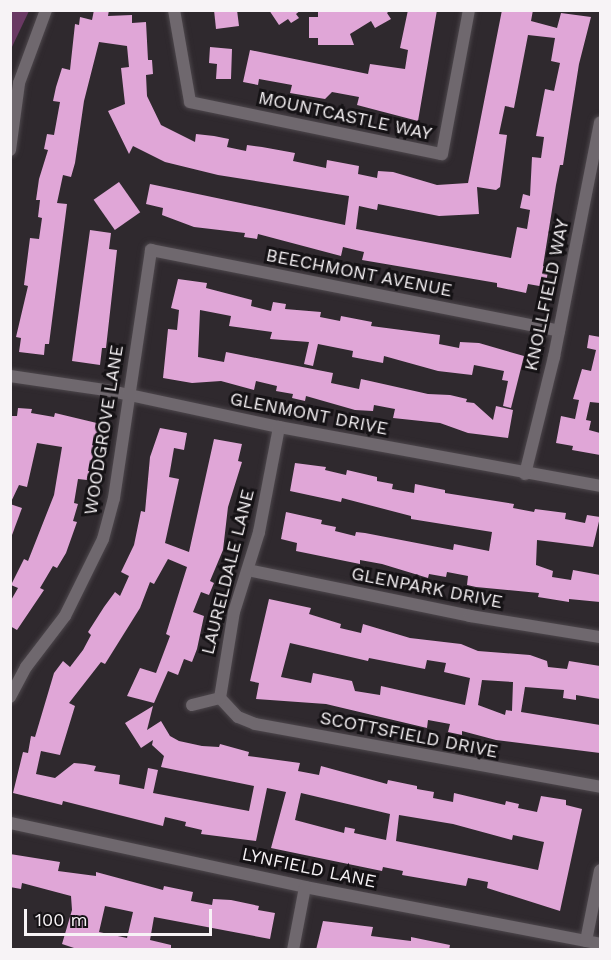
<!DOCTYPE html>
<style>
body{margin:0}
#map{position:relative;width:611px;height:960px;overflow:hidden;background:#2f292e;font-family:"Work Sans",sans-serif}
div>[style]{position:absolute}
.green>*{inset:0;background:#693963}
.building>*{inset:0;background:#e0a6d7;transform-origin:0 0}
.roads{filter:drop-shadow(0 0 2px #4d474c) drop-shadow(0 0 2px #4d474c)}
.minor>*{height:12px;margin:-6px;padding:0 6px;transform-origin:6px;border-radius:6px;background:#6f686e}
span{translate:-50% -50%;white-space:nowrap;text-align:center;line-height:1.15;-webkit-text-stroke:6px #151215;paint-order:stroke}
.street-label{font-size:18px;color:#f7f3f6}
.frame{position:absolute;inset:0;border:12px solid #f7f3f6;pointer-events:none}
.scale{position:absolute;left:24px;top:909px;width:188px;height:27px;box-sizing:border-box;border:3px solid #f7f3f6;border-top:0;padding-left:8px;font-size:18px;line-height:21px;white-space:nowrap;color:#f7f3f6;-webkit-text-stroke:4px #151215;paint-order:stroke}
</style>
<div id="map">
<div class="green">
<div style="clip-path:polygon(11px 10px,29px 11px,11px 49px,10px 11px)"></div>
</div>
<div class="building">
<div style="clip-path:polygon(evenodd,94px 10px,109px 10px,108px 16px,132px 15px,132px 23px,146px 22px,148px 60px,152px 60px,153px 74px,146px 75px,147px 96px,161px 125px,195px 142px,196px 134px,214px 136px,229px 139px,227px 147px,246px 151px,247px 145px,262px 147px,295px 153px,293px 161px,326px 168px,327px 160px,359px 166px,358px 174px,377px 178px,378px 171px,393px 172px,437px 185px,468px 183px,502px 10px,533px 10px,531px 21px,557px 28px,561px 13px,591px 17px,579px 64px,563px 165px,560px 165px,556px 185px,543px 266px,549px 267px,545px 287px,528px 284px,526px 293px,497px 287px,497px 283px,362px 260px,364px 252px,343px 247px,341px 256px,258px 234px,257px 239px,244px 237px,245px 233px,194px 227px,162px 215px,163px 208px,146px 204px,150px 184px,345px 225px,349px 196px,218px 175px,165px 162px,133px 146px,129px 154px,108px 111px,125px 104px,121px 68px,129px 67px,127px 46px,99px 42px,84px 101px,75px 163px,71px 177px,63px 175px,57px 203px,67px 204px,49px 344px,45px 344px,44px 355px,19px 352px,21px 338px,16px 337px,28px 286px,24px 285px,30px 238px,39px 239px,42px 218px,38px 217px,40px 200px,36px 200px,39px 179px,48px 150px,44px 149px,47px 134px,54px 135px,60px 102px,53px 101px,56px 87px,62px 68px,70px 70px,75px 24px,79px 25px,80px 17px,92px 20px,94px 10px,528px 35px,555px 38px,551px 61px,560px 63px,554px 91px,545px 89px,536px 136px,544px 137px,541px 158px,532px 157px,530px 196px,523px 194px,520px 208px,530px 210px,527px 229px,517px 227px,511px 258px,356px 229px,359px 206px,377px 210px,378px 204px,439px 216px,479px 214px,477px 187px,496px 190px,500px 187px,507px 135px,499px 134px,505px 106px,514px 108px,528px 35px)"></div>
<div style="clip-path:polygon(214px 10px,237px 10px,239px 26px,216px 29px)"></div>
<div style="clip-path:polygon(269px 10px,301px 10px,296px 14px,299px 18px,291px 23px,288px 19px,279px 25px)"></div>
<div style="clip-path:polygon(318px 10px,390px 10px,387px 13px,391px 19px,375px 28px,371px 21px,350px 34px,354px 45px,318px 45px,318px 38px,309px 38px,309px 17px,318px 17px)"></div>
<div style="clip-path:polygon(408px 10px,437px 10px,418px 121px,357px 105px,359px 97px,332px 92px,325px 99px,290px 93px,292px 85px,259px 79px,258px 85px,243px 82px,250px 50px,368px 74px,370px 64px,405px 69px,408px 50px,400px 48px)"></div>
<div style="clip-path:polygon(210px 47px,232px 49px,231px 79px,216px 79px,217px 64px,209px 63px)"></div>
<div style="left:119px;top:182px;width:37px;height:31px;rotate:55deg"></div>
<div style="clip-path:polygon(90px 230px,111px 233px,109px 249px,117px 250px,106px 348px,102px 348px,100px 365px,72px 361px)"></div>
<div style="clip-path:polygon(178px 279px,207px 283px,206px 288px,252px 300px,251px 306px,271px 311px,273px 302px,286px 304px,285px 309px,321px 312px,320px 317px,340px 321px,341px 316px,372px 322px,371px 326px,440px 335px,439px 344px,459px 348px,460px 342px,479px 343px,524px 356px,511px 408px,503px 406px,508px 381px,502px 380px,504px 371px,474px 365px,472px 375px,438px 371px,384px 356px,383px 363px,352px 357px,353px 351px,318px 344px,313px 366px,304px 364px,309px 342px,270px 339px,272px 332px,229px 326px,231px 316px,200px 310px,198px 357px,224px 362px,226px 352px,333px 373px,331px 383px,359px 389px,361px 379px,428px 394px,450px 395px,467px 399px,466px 402px,474px 403px,493px 420px,496px 406px,513px 410px,508px 438px,468px 433px,440px 423px,393px 418px,395px 409px,374px 405px,373px 411px,355px 410px,306px 396px,305px 401px,292px 398px,293px 394px,276px 391px,277px 386px,256px 381px,254px 390px,221px 381px,192px 383px,163px 378px,168px 329px,177px 330px,179px 310px,171px 308px)"></div>
<div style="clip-path:polygon(589px 335px,600px 337px,600px 403px,590px 402px,586px 420px,591px 421px,589px 430px,600px 433px,600px 455px,572px 450px,573px 446px,556px 443px,561px 416px,575px 419px,579px 400px,573px 399px,582px 369px,591px 371px,596px 350px,587px 348px)"></div>
<div style="clip-path:polygon(18px 408px,32px 409px,31px 413px,54px 417px,55px 413px,101px 424px,87px 480px,78px 479px,74px 503px,78px 504px,73px 521px,77px 522px,66px 553px,57px 568px,53px 566px,40px 588px,44px 590px,17px 630px,10px 626px,10px 602px,18px 588px,11px 585px,24px 559px,28px 561px,54px 495px,62px 447px,37px 443px,27px 487px,19px 485px,10px 504px,10px 416px,17px 416px)"></div>
<div style="clip-path:polygon(evenodd,160px 428px,187px 433px,184px 450px,174px 448px,169px 477px,179px 479px,165px 543px,189px 552px,214px 439px,242px 444px,238px 461px,242px 462px,228px 507px,223px 550px,210px 581px,214px 583px,209px 595px,201px 592px,193px 612px,204px 616px,197px 649px,192px 662px,184px 659px,178px 675px,168px 671px,154px 703px,127px 696px,140px 668px,156px 673px,170px 636px,166px 634px,187px 567px,168px 559px,154px 584px,150px 582px,140px 608px,105px 664px,101px 662px,69px 703px,75px 706px,60px 755px,41px 751px,36px 774px,55px 778px,74px 763px,85px 764px,96px 766px,94px 771px,120px 775px,119px 784px,144px 789px,148px 768px,158px 770px,153px 793px,249px 811px,254px 786px,161px 767px,164px 756px,152px 745px,153px 740px,141px 748px,125px 723px,153px 706px,147px 730px,161px 721px,170px 736px,179px 741px,202px 746px,219px 747px,220px 744px,249px 752px,248px 756px,300px 763px,298px 771px,319px 775px,321px 766px,387px 784px,388px 780px,417px 786px,417px 789px,434px 792px,433px 798px,453px 802px,454px 793px,505px 805px,506px 801px,519px 804px,518px 808px,537px 812px,541px 796px,566px 800px,566px 805px,582px 809px,560px 911px,487px 888px,488px 882px,468px 878px,466px 886px,402px 875px,403px 871px,383px 867px,382px 871px,271px 848px,286px 792px,267px 788px,256px 841px,201px 834px,202px 830px,185px 826px,186px 822px,165px 817px,163px 826px,63px 801px,62px 805px,13px 793px,23px 752px,28px 753px,31px 736px,35px 737px,54px 673px,63px 661px,70px 667px,83px 650px,91px 635px,88px 632px,104px 607px,115px 592px,120px 596px,129px 576px,121px 572px,134px 545px,141px 511px,145px 512px,150px 457px,160px 428px,301px 793px,390px 814px,386px 840px,354px 833px,355px 829px,345px 827px,344px 833px,295px 820px,301px 793px,160px 428px,399px 815px,453px 824px,512px 840px,513px 835px,544px 842px,538px 870px,396px 841px,399px 815px)"></div>
<div style="clip-path:polygon(295px 463px,326px 467px,325px 470px,346px 475px,347px 470px,377px 477px,377px 481px,393px 484px,392px 489px,414px 493px,415px 484px,445px 490px,445px 493px,514px 504px,513px 508px,534px 512px,535px 509px,566px 513px,565px 519px,585px 523px,587px 515px,600px 517px,593px 547px,537px 540px,536px 565px,553px 571px,552px 577px,571px 580px,573px 570px,600px 575px,600px 602px,569px 599px,569px 602px,538px 597px,539px 593px,476px 587px,467px 585px,468px 576px,447px 572px,446px 577px,429px 574px,428px 578px,382px 564px,360px 560px,360px 564px,296px 551px,297px 543px,281px 539px,286px 512px,322px 520px,321px 524px,336px 527px,335px 531px,355px 536px,356px 532px,365px 533px,453px 550px,454px 544px,489px 551px,492px 532px,411px 519px,411px 516px,342px 498px,341px 502px,290px 491px)"></div>
<div style="clip-path:polygon(10px 504px,22px 508px,12px 535px,10px 535px)"></div>
<div style="clip-path:polygon(evenodd,269px 599px,311px 608px,309px 614px,341px 624px,340px 628px,361px 633px,363px 624px,410px 638px,461px 644px,478px 651px,530px 655px,547px 661px,548px 667px,567px 669px,569px 661px,600px 666px,600px 699px,576px 695px,576px 700px,563px 698px,564px 690px,525px 687px,521px 712px,600px 725px,600px 753px,496px 740px,462px 731px,462px 735px,448px 732px,450px 724px,428px 720px,427px 728px,326px 704px,256px 699px,259px 683px,250px 681px,269px 599px,290px 643px,368px 661px,369px 658px,425px 669px,427px 660px,446px 663px,444px 672px,470px 678px,465px 705px,381px 686px,380px 695px,355px 691px,352px 681px,313px 673px,311px 683px,281px 677px,290px 643px,269px 599px,482px 680px,513px 682px,512px 711px,506px 710px,505px 715px,478px 705px,482px 680px)"></div>
<div style="clip-path:polygon(evenodd,10px 854px,60px 862px,58px 871px,96px 876px,96px 872px,163px 890px,164px 886px,193px 892px,191px 901px,212px 905px,213px 899px,231px 900px,259px 906px,258px 910px,275px 913px,270px 939px,154px 917px,150px 940px,171px 945px,171px 950px,80px 950px,62px 944px,72px 910px,71px 896px,22px 883px,21px 889px,10px 887px,10px 854px,105px 906px,133px 912px,127px 938px,99px 932px,105px 906px)"></div>
<div style="clip-path:polygon(323px 921px,373px 927px,371px 936px,411px 941px,411px 937px,450px 945px,449px 950px,316px 950px)"></div>
</div>
<div class="roads">
<div class="minor">
<div style="left:174px;top:10px;width:93px;rotate:80.1deg"></div>
<div style="left:190px;top:102px;width:257px;rotate:11.7deg"></div>
<div style="left:442px;top:154px;width:147px;rotate:-79.4deg"></div>
<div style="left:10px;top:150px;width:68px;rotate:-82.3deg"></div>
<div style="left:19px;top:83px;width:78px;rotate:-69.7deg"></div>
<div style="left:10px;top:376px;width:102px;rotate:8.4deg"></div>
<div style="left:111px;top:391px;width:172px;rotate:12.1deg"></div>
<div style="left:279px;top:427px;width:326px;rotate:10.4deg"></div>
<div style="left:525px;top:474px;width:121px;rotate:-76.1deg"></div>
<div style="left:554px;top:357px;width:239px;rotate:-78.9deg"></div>
<div style="left:248px;top:570px;width:227px;rotate:11.7deg"></div>
<div style="left:470px;top:616px;width:132px;rotate:9.2deg"></div>
<div style="left:10px;top:697px;width:34px;rotate:-62deg"></div>
<div style="left:26px;top:667px;width:64px;rotate:-52.6deg"></div>
<div style="left:65px;top:616px;width:86px;rotate:-63.7deg"></div>
<div style="left:103px;top:539px;width:42px;rotate:-75deg"></div>
<div style="left:114px;top:498px;width:251px;rotate:-81.5deg"></div>
<div style="left:151px;top:250px;width:416px;rotate:11.2deg"></div>
<div style="left:220px;top:698px;width:26px;rotate:47deg"></div>
<div style="left:238px;top:717px;width:18px;rotate:22deg"></div>
<div style="left:255px;top:724px;width:351px;rotate:10.3deg"></div>
<div style="left:192px;top:705px;width:29px;rotate:-14deg"></div>
<div style="left:220px;top:698px;width:87px;rotate:-80.8deg"></div>
<div style="left:234px;top:612px;width:84px;rotate:-72.6deg"></div>
<div style="left:259px;top:532px;width:107px;rotate:-79.2deg"></div>
<div style="left:10px;top:823px;width:302px;rotate:12.2deg"></div>
<div style="left:305px;top:887px;width:300px;rotate:10.9deg"></div>
<div style="left:586px;top:941px;width:72px;rotate:-78.8deg"></div>
<div style="left:293px;top:950px;width:64px;rotate:-79.2deg"></div>
</div>
</div>
<div class="street-label">
<span style="left:345px;top:116px;rotate:12deg">MOUNTCASTLE WAY</span>
<span style="left:359px;top:273px;rotate:11deg">BEECHMONT AVENUE</span>
<span style="left:547px;top:295px;rotate:-78deg">KNOLLFIELD WAY</span>
<span style="left:309px;top:414px;rotate:11deg">GLENMONT DRIVE</span>
<span style="left:104px;top:430px;rotate:-81deg">WOODGROVE LANE</span>
<span style="left:228px;top:572px;rotate:-76deg">LAURELDALE LANE</span>
<span style="left:427px;top:588px;rotate:11deg">GLENPARK DRIVE</span>
<span style="left:409px;top:735px;rotate:11deg">SCOTTSFIELD DRIVE</span>
<span style="left:309px;top:868px;rotate:12deg">LYNFIELD LANE</span>
</div>
<div class="frame"></div>
<div class="scale">100 m</div>
</div>
